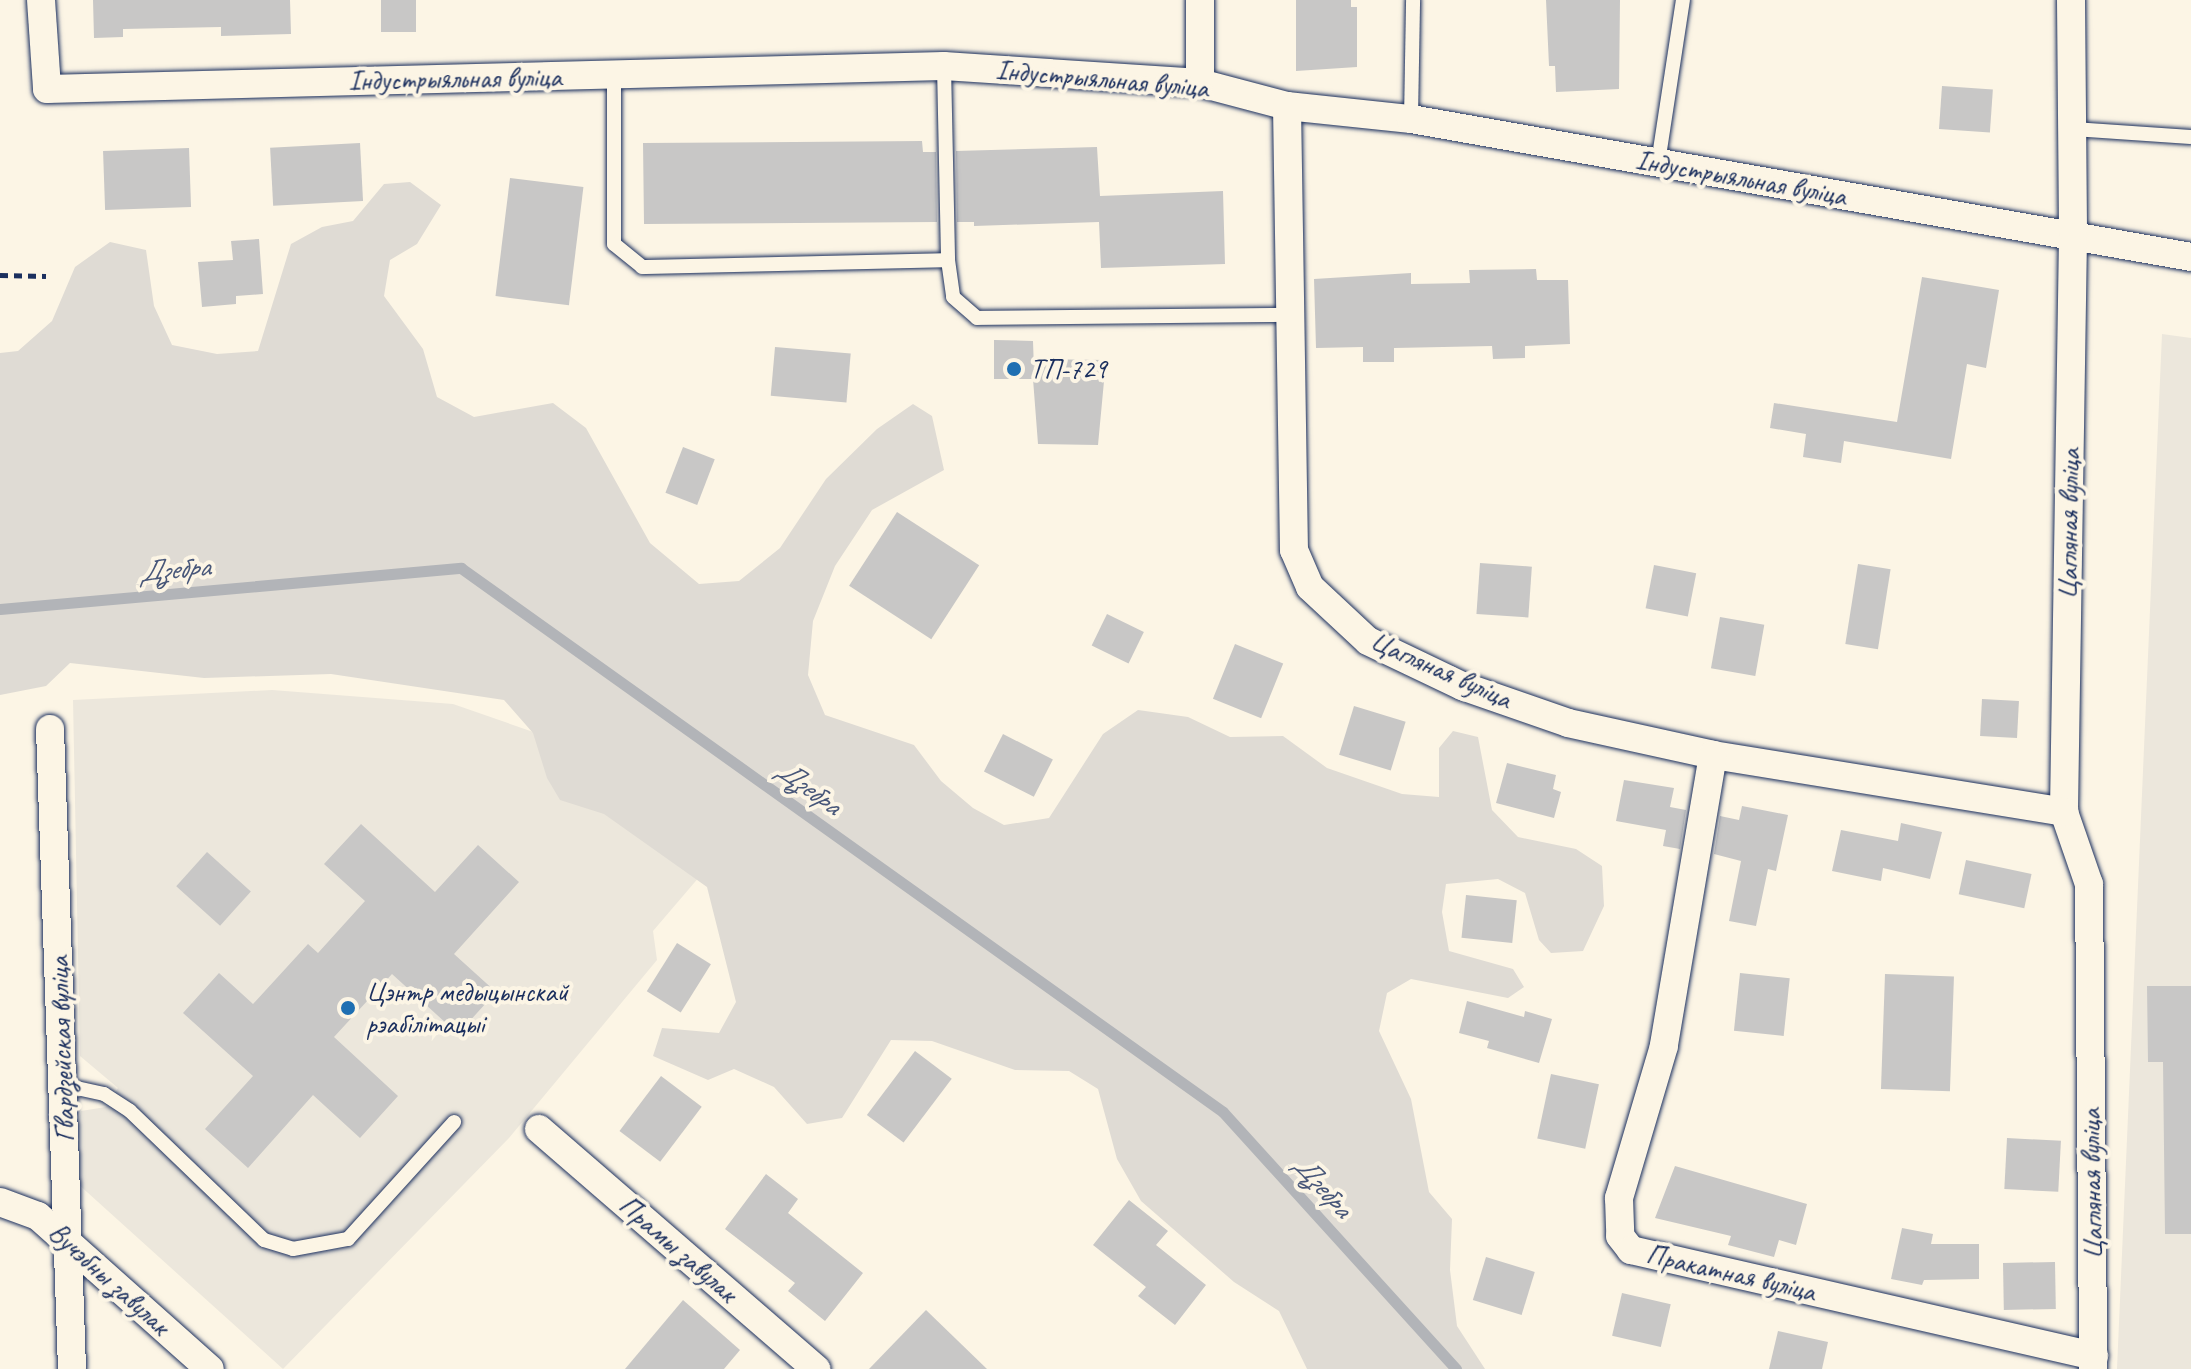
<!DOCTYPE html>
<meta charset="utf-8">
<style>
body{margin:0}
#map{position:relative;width:2191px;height:1369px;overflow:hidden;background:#fcf5e5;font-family:Caveat,sans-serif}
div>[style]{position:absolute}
.built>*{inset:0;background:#ece7dc}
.green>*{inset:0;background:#dfdbd4}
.stream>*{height:11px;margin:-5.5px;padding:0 5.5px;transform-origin:5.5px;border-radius:5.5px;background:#b2b4b8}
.building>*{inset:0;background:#c8c7c6;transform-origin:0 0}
.path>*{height:5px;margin-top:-2.5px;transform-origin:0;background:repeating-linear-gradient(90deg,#1b2f5e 0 8px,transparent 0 14px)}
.roads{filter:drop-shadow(0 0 2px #1b2f5e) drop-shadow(0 0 2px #1b2f5e)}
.service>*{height:14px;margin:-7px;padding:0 7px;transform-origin:7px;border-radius:7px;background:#fcf5e5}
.minor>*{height:28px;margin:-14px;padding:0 14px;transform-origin:14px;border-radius:14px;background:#fcf5e5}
.dots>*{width:22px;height:22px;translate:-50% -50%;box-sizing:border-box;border:4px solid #fcf5e5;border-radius:50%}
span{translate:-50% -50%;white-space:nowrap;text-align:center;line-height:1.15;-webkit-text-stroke:8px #fcf5e5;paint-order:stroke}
.street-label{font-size:28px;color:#1b2f5e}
.poi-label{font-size:28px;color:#1b2f5e}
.left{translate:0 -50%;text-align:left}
.water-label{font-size:30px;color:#485779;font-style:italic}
</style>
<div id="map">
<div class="built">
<div style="clip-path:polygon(2162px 334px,2191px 338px,2191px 1369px,2117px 1369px)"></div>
<div style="clip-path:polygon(272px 690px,453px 704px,611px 759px,718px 855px,653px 931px,657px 960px,509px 1138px,283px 1369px,77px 1183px,74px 1142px,81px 1111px,106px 1107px,118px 1088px,80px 1056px,73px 700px)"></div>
</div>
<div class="green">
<div style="clip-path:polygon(410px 182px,441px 205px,417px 244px,390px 260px,384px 296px,423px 349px,437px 397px,474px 417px,553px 403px,586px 428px,650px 543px,699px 584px,739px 581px,780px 548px,826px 479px,877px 429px,913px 404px,932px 416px,944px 470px,872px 510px,835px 566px,813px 621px,808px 675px,825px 715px,914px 745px,941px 781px,973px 808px,1004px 825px,1049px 818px,1103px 734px,1138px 710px,1188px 717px,1230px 737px,1283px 736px,1327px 768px,1402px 794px,1439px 797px,1439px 748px,1453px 731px,1478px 737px,1492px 810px,1518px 837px,1576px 849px,1602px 866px,1604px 906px,1583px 951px,1551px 953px,1539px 940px,1525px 893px,1498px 879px,1446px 884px,1442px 912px,1449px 951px,1513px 969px,1524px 987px,1508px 998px,1411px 979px,1387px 993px,1379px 1031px,1411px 1099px,1429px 1192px,1452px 1219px,1450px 1270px,1457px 1326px,1485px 1369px,1307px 1369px,1279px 1311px,1234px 1282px,1141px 1201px,1117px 1159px,1098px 1089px,1069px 1071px,1015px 1070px,932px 1041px,891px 1040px,842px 1118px,807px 1124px,774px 1087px,734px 1069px,708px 1080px,653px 1056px,662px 1028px,719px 1033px,736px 1002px,707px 887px,604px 814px,560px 800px,547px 778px,533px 733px,504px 700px,331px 674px,204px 678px,70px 663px,46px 686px,0 695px,0 353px,18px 351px,52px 321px,75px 267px,110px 242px,146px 250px,154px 306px,172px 345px,217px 354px,258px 351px,291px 244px,322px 227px,353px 221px,384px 184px)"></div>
</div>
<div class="stream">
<div style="left:0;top:609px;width:463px;rotate:-5.1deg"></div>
<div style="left:461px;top:568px;width:936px;rotate:35.52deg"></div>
<div style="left:1223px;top:1112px;width:347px;rotate:47.8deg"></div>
</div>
<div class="building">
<div style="clip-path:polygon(93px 0,290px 0,291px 34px,221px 36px,221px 27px,123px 29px,123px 37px,94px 38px)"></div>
<div style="left:381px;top:0;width:35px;height:32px"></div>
<div style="clip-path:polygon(1296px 0,1351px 0,1351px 7px,1357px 7px,1357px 67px,1296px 71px)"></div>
<div style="clip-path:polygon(1546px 0,1620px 0,1619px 89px,1556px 92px,1555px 66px,1549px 66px)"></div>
<div style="left:1942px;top:86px;width:51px;height:43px;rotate:4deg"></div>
<div style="clip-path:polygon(922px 141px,923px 152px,936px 152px,937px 222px,644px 224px,643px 143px)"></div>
<div style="left:360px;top:143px;width:58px;height:90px;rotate:87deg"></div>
<div style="clip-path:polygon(1097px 147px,1100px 196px,1223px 191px,1225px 264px,1101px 268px,1099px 222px,974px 226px,974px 222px,957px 222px,956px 151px)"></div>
<div style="left:189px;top:148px;width:59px;height:86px;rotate:88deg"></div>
<div style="left:510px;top:178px;width:74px;height:119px;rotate:7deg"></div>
<div style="clip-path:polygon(259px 239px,263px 294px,236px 296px,236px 304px,202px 307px,198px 262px,233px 260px,231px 241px)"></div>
<div style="clip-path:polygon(1536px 269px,1537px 280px,1568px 280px,1570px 344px,1525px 346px,1525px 358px,1493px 359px,1492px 346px,1394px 348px,1394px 362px,1363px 362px,1363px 347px,1316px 348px,1314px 279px,1411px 273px,1411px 284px,1470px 283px,1469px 270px)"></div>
<div style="clip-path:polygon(1922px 277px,1999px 290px,1986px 368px,1967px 364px,1951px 459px,1844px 441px,1841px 463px,1803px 457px,1806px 434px,1770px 428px,1774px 403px,1897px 422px)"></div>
<div style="clip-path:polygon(994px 340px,1033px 341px,1034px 370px,1034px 359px,1106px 360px,1098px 445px,1038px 444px,1033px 379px,994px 379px)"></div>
<div style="left:775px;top:347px;width:76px;height:49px;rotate:5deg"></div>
<div style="left:683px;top:447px;width:34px;height:49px;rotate:21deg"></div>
<div style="left:897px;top:512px;width:98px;height:88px;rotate:33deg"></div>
<div style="left:1480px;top:563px;width:52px;height:51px;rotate:4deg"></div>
<div style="left:1858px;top:564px;width:33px;height:81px;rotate:9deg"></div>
<div style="left:1654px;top:565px;width:43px;height:44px;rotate:11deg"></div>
<div style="left:1107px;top:614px;width:41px;height:35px;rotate:26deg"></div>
<div style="left:1720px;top:617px;width:45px;height:52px;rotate:10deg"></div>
<div style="left:1235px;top:644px;width:52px;height:59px;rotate:22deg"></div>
<div style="left:1982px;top:699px;width:37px;height:37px;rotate:3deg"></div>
<div style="left:1354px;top:706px;width:54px;height:51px;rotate:17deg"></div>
<div style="left:1003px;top:734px;width:56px;height:42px;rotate:27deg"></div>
<div style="clip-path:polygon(1507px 763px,1556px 775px,1553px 789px,1561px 792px,1554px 818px,1496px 803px)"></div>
<div style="clip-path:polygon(1624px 780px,1674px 788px,1670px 807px,1686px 810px,1680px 849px,1663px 846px,1666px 830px,1616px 821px)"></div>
<div style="clip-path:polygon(1742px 806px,1788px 815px,1776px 871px,1768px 869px,1756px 926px,1729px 921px,1741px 861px,1714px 854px,1720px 816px,1739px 820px)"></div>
<div style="clip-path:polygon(1901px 823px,1942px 832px,1930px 879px,1883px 868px,1881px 881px,1832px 871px,1841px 830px,1898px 841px)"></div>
<div style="clip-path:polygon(361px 824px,435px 892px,478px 845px,519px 882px,454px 954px,496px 992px,458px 1034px,392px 974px,334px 1037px,398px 1096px,360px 1138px,313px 1095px,248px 1168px,205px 1129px,253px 1076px,183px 1013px,219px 973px,253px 1004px,308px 944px,318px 953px,365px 901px,324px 864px)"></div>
<div style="left:207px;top:852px;width:59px;height:46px;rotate:42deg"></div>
<div style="left:1966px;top:860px;width:67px;height:35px;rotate:12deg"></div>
<div style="left:1466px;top:895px;width:51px;height:43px;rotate:6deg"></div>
<div style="left:677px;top:943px;width:40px;height:57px;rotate:32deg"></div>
<div style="left:1740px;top:973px;width:50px;height:58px;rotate:6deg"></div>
<div style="left:1885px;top:974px;width:69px;height:115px;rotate:2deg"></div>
<div style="clip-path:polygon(2147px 986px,2191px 986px,2191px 1234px,2165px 1234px,2163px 1062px,2148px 1062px)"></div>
<div style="clip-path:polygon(1467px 1001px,1524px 1017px,1525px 1011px,1552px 1019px,1539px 1063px,1487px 1048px,1489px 1041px,1459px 1033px)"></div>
<div style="left:915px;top:1051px;width:46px;height:80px;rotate:37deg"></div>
<div style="left:1551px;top:1074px;width:49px;height:66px;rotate:12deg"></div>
<div style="left:661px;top:1076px;width:51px;height:69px;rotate:37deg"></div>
<div style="left:2007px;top:1138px;width:54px;height:51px;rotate:3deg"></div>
<div style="clip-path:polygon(1675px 1166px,1807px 1204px,1796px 1245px,1779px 1240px,1774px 1257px,1728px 1245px,1731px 1236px,1655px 1218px)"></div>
<div style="clip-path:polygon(766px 1174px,798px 1199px,788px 1213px,863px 1273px,825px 1321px,788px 1291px,795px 1283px,725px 1229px)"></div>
<div style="clip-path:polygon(1129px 1200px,1168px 1231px,1156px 1245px,1206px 1285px,1175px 1325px,1138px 1296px,1146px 1287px,1093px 1245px)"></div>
<div style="clip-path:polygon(1902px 1228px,1933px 1234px,1931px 1244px,1979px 1244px,1979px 1279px,1924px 1280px,1922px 1285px,1891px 1279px)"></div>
<div style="left:1486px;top:1257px;width:51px;height:45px;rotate:17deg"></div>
<div style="left:2055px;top:1262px;width:47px;height:52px;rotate:89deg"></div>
<div style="left:1622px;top:1293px;width:50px;height:44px;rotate:13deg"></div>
<div style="clip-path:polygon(683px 1300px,740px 1350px,724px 1369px,625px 1369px)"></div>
<div style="clip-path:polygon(926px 1310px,987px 1369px,869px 1369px)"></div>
<div style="clip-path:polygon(1778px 1331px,1828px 1342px,1822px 1369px,1769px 1369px)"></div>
</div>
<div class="path">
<div style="left:0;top:275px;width:46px;rotate:1.2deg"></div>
</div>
<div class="roads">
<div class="service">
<div style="left:944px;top:66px;width:194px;rotate:88.8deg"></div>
<div style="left:948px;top:260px;width:37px;rotate:82deg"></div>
<div style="left:953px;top:297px;width:32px;rotate:41deg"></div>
<div style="left:977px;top:318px;width:312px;rotate:-0.6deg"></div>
<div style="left:614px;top:77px;width:167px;rotate:90deg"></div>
<div style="left:614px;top:244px;width:36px;rotate:39deg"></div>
<div style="left:642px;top:267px;width:306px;rotate:-1.3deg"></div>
<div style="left:1411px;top:119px;width:119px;rotate:-89deg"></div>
<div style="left:2073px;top:129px;width:118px;rotate:3.9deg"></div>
<div style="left:1658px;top:163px;width:165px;rotate:-81.3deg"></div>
<div style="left:63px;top:1085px;width:42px;rotate:12.4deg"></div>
<div style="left:104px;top:1094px;width:31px;rotate:33deg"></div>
<div style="left:130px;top:1111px;width:186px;rotate:43.9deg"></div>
<div style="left:264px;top:1240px;width:30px;rotate:17deg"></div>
<div style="left:293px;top:1249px;width:56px;rotate:-10.3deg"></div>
<div style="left:348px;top:1239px;width:158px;rotate:-47.8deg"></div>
</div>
<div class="minor">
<div style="left:41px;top:0;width:89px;rotate:86.1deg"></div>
<div style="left:47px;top:89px;width:897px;rotate:-1.47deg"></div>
<div style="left:944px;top:66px;width:257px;rotate:3.8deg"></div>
<div style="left:1200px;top:83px;width:90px;rotate:14.8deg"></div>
<div style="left:1287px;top:106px;width:125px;rotate:6deg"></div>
<div style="left:1411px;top:119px;width:792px;rotate:10.03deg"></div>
<div style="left:2071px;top:0;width:237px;rotate:89.5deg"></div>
<div style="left:2073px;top:237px;width:575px;rotate:90.9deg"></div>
<div style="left:2064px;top:812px;width:76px;rotate:70.9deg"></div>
<div style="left:2089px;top:884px;width:485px;rotate:89.5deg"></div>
<div style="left:1200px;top:83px;width:83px;rotate:-90deg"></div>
<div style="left:1287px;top:106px;width:444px;rotate:89.1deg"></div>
<div style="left:1294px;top:550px;width:40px;rotate:66.6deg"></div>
<div style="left:1310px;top:587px;width:79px;rotate:43deg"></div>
<div style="left:1368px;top:641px;width:104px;rotate:25.6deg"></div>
<div style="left:1462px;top:686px;width:112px;rotate:19.2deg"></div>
<div style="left:1568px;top:723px;width:148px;rotate:12.4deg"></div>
<div style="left:1713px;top:755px;width:356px;rotate:9.2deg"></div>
<div style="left:50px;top:729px;width:640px;rotate:88.03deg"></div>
<div style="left:1713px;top:755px;width:295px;rotate:99.6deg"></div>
<div style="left:1664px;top:1046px;width:159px;rotate:106.5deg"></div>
<div style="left:1619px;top:1198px;width:38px;rotate:88deg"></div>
<div style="left:1620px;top:1236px;width:18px;rotate:52deg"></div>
<div style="left:1631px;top:1250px;width:475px;rotate:12.9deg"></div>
<div style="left:539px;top:1129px;width:367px;rotate:40.9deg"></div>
<div style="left:0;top:1202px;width:40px;rotate:20.2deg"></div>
<div style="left:38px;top:1216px;width:230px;rotate:41.7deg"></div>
</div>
</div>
<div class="dots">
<div style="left:1014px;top:369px;background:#1f6fb2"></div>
<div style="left:348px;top:1008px;background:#1f6fb2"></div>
</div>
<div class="street-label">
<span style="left:455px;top:79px;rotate:-1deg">Індустрыяльная вуліца</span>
<span style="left:1102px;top:79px;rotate:5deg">Індустрыяльная вуліца</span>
<span style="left:1741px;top:178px;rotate:10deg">Індустрыяльная вуліца</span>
<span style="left:2069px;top:524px;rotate:-89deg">Цагляная вуліца</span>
<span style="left:1441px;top:670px;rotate:24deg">Цагляная вуліца</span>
<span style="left:62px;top:1049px;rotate:-92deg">Гвардзейская вуліца</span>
<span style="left:2092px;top:1184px;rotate:-91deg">Цагляная вуліца</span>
<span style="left:678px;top:1249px;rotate:41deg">Прамы завулак</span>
<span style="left:1731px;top:1273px;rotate:13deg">Пракатная вуліца</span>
<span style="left:109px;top:1279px;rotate:42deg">Вучэбны завулак</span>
</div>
<div class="poi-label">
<span class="left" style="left:1030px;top:369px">ТП-729</span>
<span class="left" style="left:366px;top:1008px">Цэнтр медыцынскай<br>рэабілітацыі</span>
</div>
<div class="water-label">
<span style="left:174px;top:569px;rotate:-5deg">Дзебра</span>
<span style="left:809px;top:787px;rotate:36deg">Дзебра</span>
<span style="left:1323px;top:1186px;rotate:48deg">Дзебра</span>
</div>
</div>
